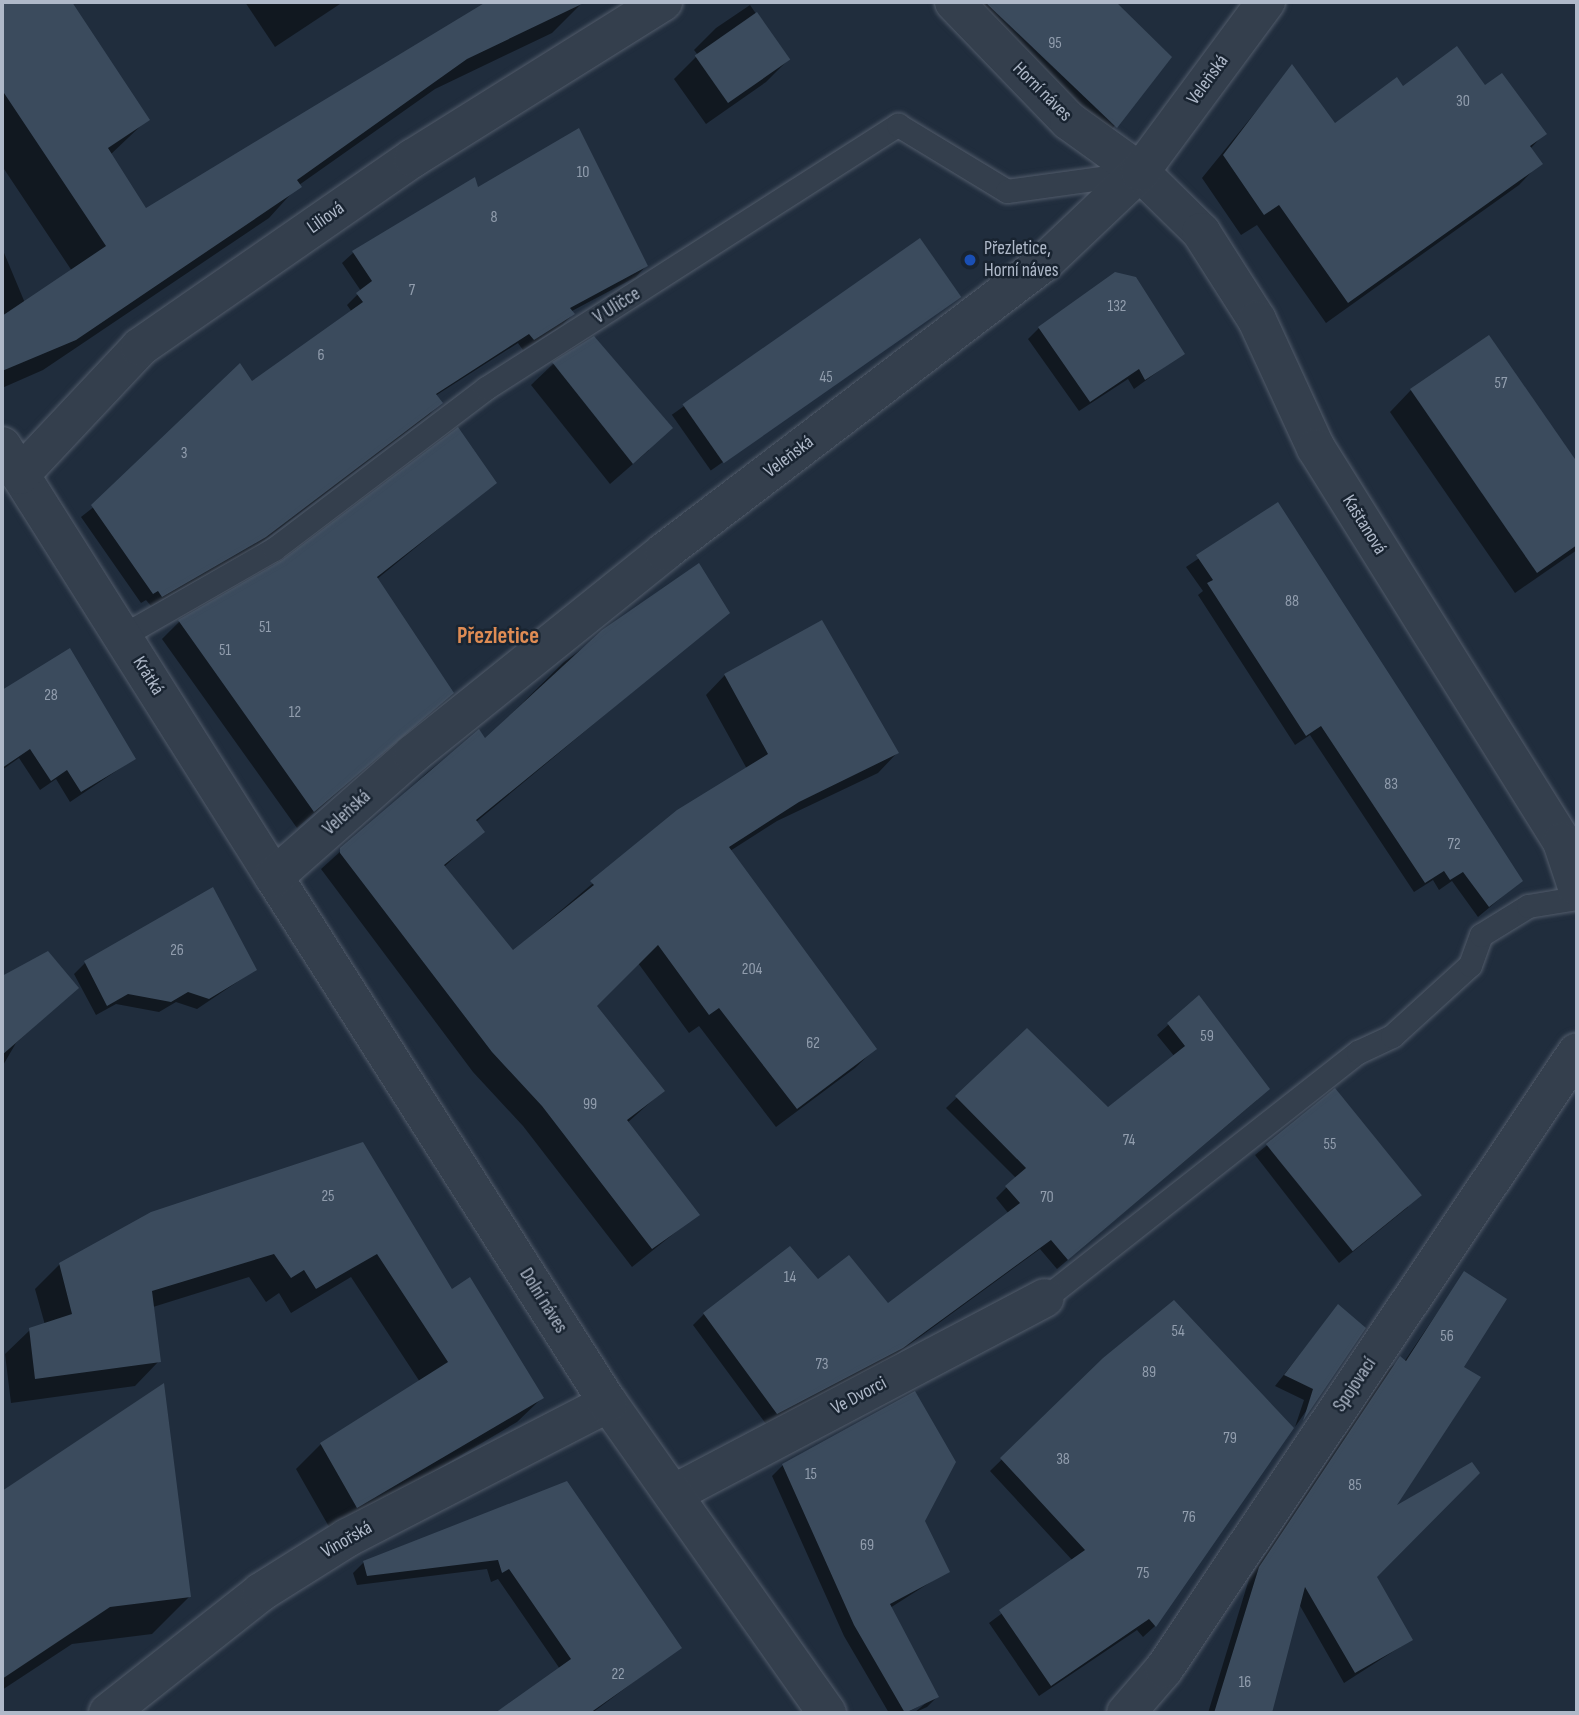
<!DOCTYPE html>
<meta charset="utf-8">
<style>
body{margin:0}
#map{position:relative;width:1579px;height:1715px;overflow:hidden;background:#202d3d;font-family:"Sofia Sans Condensed",sans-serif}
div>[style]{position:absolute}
.shadow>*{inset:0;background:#0007;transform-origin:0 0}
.building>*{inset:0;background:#3b4b5d;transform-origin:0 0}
.roads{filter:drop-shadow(0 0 2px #525c6b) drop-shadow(0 0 2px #525c6b)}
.service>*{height:23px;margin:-11.5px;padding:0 11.5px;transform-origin:11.5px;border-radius:11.5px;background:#343f4d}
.minor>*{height:38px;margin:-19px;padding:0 19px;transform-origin:19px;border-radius:19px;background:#343f4d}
.tertiary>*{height:38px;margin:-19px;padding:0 19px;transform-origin:19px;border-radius:19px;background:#343f4d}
.dots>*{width:19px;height:19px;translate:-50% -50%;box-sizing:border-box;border:4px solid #192431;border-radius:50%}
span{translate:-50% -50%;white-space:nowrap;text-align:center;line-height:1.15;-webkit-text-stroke:5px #192431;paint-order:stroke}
.number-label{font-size:16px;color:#929eae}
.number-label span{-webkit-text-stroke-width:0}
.street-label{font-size:19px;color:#afb9c9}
.poi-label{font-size:19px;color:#afb9c9}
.left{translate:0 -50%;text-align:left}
.quarter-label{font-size:23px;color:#df8c54;font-weight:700}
.frame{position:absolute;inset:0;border:4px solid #afb9c9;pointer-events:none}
</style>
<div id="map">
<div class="shadow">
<div style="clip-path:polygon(2px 2px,69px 2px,148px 119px,110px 155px,145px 210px,488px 2px,583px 2px,552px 33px,435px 89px,299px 185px,269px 218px,43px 370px,2px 388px,2px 248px,25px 303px,72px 271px,2px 166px)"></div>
<div style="clip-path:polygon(245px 2px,343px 2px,275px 47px)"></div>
<div style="clip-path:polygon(963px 2px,1113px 2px,1169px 57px,1105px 138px)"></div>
<div style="clip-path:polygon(750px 5px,788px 60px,766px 82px,706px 124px,674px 79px,698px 55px,694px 50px,716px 28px)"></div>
<div style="clip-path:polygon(1292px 67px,1334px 125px,1403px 88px,1485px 88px,1544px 134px,1530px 149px,1540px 163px,1519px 185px,1326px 323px,1257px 225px,1241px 235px,1202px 178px)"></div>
<div style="clip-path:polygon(474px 180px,477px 190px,646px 266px,636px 277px,570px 312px,573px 314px,562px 325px,523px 350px,518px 343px,435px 396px,440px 403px,430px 414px,254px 548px,151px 606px,146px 600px,141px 603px,81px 517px,251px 383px,352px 312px,347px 305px,361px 291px,342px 263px,353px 253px)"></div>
<div style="left:920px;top:241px;width:68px;height:303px;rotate:55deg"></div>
<div style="clip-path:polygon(1039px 328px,1182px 354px,1134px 389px,1128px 379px,1079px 411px,1028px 339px)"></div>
<div style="clip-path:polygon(1489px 337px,1577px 465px,1577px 550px,1515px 593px,1390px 412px,1411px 390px)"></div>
<div style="clip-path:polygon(593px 338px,649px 450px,610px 484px,531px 385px,553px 364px)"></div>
<div style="clip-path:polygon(495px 483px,377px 579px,452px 692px,297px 828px,162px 639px,179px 622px,283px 562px)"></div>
<div style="clip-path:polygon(1278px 505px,1521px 881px,1478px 917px,1452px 881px,1439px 890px,1433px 880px,1414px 892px,1310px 735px,1295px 745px,1198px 595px,1203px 591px,1186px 567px)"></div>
<div style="clip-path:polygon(698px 565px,727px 613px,476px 822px,483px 831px,444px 867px,512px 952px,678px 811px,747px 769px,706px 695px,725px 675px,897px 753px,878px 773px,777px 821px,730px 851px,875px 1049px,855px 1068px,776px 1127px,699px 1026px,689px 1033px,638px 963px,594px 1006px,663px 1091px,627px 1123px,697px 1215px,632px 1267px,523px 1126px,473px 1072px,321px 869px,428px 772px,478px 732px,484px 741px,564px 662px)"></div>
<div style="clip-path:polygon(69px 650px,134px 759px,70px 802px,56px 779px,40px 790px,19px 758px,2px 770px,2px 692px)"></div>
<div style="clip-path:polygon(212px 889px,255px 970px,197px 1009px,176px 1002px,159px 1012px,116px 1004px,96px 1015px,74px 974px,85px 963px)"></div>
<div style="clip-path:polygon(48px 953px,77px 988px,16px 1043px,2px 1067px,2px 978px)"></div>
<div style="clip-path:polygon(1199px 997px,1257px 1100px,1057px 1269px,1040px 1249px,891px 1358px,766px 1424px,693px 1325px,704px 1314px,817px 1282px,888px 1306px,1009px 1214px,996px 1198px,1016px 1178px,946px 1108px,1027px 1030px,1108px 1109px,1175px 1057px,1157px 1035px)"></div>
<div style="clip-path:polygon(1335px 1090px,1408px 1207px,1339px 1263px,1255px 1155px)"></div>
<div style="clip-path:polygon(362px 1144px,451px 1291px,542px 1398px,517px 1422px,332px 1532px,296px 1469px,321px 1444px,420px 1382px,351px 1277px,291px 1313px,279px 1293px,266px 1302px,249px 1277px,153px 1307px,159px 1361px,135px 1386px,11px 1403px,5px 1354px,30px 1330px,45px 1325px,35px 1289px,60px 1264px)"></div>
<div style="clip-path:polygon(1464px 1273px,1462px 1368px,1391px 1510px,1375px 1577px,1411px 1640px,1344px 1683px,1299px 1604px,1270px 1713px,1208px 1713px,1249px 1579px,1389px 1369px,1400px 1359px,1404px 1362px)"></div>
<div style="clip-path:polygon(1338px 1306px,1364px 1328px,1295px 1427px,1304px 1400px,1275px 1386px)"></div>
<div style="clip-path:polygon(1104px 1360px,1155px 1626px,1143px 1637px,1137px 1630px,1039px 1696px,989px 1623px,1073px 1561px,990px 1471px)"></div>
<div style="clip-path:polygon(163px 1386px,189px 1597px,152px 1634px,72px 1644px,2px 1690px,2px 1493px)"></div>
<div style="clip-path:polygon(783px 1465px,923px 1521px,948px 1571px,890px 1608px,937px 1697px,927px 1707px,914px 1713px,927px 1702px,906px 1713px,889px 1713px,844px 1636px,772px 1476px)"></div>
<div style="clip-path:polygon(566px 1483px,679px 1648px,592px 1713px,510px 1713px,507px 1710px,560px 1669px,498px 1579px,491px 1582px,487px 1569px,357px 1585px,353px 1573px,364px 1562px)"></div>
</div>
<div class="building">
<div style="clip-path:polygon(2px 2px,72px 2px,150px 120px,108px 148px,146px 208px,486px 2px,586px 2px,467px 59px,297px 180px,302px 187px,76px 340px,2px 371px,2px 316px,106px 246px,2px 90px)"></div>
<div style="clip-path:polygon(985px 2px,1116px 2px,1172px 57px,1117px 128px)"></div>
<div style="left:757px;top:12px;width:58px;height:76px;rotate:55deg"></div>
<div style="clip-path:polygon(1457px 46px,1485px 85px,1502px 73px,1547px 134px,1530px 146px,1543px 164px,1348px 303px,1279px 205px,1264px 215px,1223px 155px,1292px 64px,1335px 123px,1397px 77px,1403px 86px)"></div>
<div style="clip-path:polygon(579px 128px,648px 266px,570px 308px,575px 314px,534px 340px,529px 334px,436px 394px,443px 403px,266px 537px,162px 597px,158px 591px,153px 594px,91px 505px,240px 363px,252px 381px,363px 302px,356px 293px,372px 281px,352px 251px,475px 177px,478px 187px)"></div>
<div style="left:920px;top:238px;width:72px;height:290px;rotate:55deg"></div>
<div style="clip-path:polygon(1115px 272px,1136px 277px,1185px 354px,1145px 380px,1139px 369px,1090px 402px,1038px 327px)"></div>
<div style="clip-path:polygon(1489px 335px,1577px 462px,1577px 545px,1537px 573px,1410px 389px)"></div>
<div style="clip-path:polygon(594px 336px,673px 428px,633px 464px,552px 362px)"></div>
<div style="clip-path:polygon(458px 427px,497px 483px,377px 577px,454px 693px,314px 812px,178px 620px,282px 560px)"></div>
<div style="clip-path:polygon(1278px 502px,1523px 881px,1489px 907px,1463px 872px,1450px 880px,1444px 871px,1425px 883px,1321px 726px,1306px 736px,1207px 583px,1213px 580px,1196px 555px)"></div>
<div style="clip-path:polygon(699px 563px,730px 613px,476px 820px,485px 832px,444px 865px,513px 950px,594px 885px,590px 881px,677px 810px,768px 754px,724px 674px,822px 620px,899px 753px,799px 802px,729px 847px,877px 1049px,797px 1109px,719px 1008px,709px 1015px,658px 945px,597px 1006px,665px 1091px,627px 1120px,700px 1215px,652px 1249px,542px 1106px,492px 1052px,340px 853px,340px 848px,479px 729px,485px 738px,602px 630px)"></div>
<div style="clip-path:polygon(70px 648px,136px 759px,81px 792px,67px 770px,51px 781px,30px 749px,2px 768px,2px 690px)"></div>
<div style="clip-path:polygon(213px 887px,257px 970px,209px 999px,188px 992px,171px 1002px,128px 994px,107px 1006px,84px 961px)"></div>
<div style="clip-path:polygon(48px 951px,79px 988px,2px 1055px,2px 976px)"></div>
<div style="clip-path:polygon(1199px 995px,1270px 1089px,1068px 1260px,1051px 1240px,903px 1348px,777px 1414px,703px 1313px,790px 1246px,818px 1279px,849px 1255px,888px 1303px,1020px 1203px,1005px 1186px,1026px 1168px,955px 1096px,1027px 1028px,1108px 1107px,1185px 1046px,1167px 1023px)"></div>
<div style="left:1335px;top:1088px;width:138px;height:89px;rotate:51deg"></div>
<div style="clip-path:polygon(363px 1142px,452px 1289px,470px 1277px,544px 1398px,357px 1508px,320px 1443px,448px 1362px,377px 1254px,316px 1289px,304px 1270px,291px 1278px,274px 1254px,152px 1291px,161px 1362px,35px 1379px,29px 1328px,72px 1314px,59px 1263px,151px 1212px)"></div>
<div style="clip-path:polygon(1464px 1271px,1507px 1299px,1464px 1367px,1481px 1377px,1397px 1505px,1472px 1462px,1480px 1473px,1377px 1577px,1413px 1640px,1355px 1673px,1305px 1587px,1272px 1713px,1214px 1713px,1259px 1567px,1400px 1356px,1406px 1361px)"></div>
<div style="clip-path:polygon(1174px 1300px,1294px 1428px,1156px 1627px,1149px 1619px,1051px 1686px,999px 1610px,1085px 1550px,1000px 1458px,1103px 1358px)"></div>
<div style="clip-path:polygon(1338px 1304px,1366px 1328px,1303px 1421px,1313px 1389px,1284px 1375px)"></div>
<div style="clip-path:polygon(164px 1383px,191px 1597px,110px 1607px,2px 1679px,2px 1491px)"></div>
<div style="clip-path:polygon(915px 1391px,956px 1462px,925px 1521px,950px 1572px,890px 1604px,939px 1697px,905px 1713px,854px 1625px,782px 1464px)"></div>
<div style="clip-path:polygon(567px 1481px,682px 1648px,590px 1713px,495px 1713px,571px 1659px,509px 1569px,502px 1573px,498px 1560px,367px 1576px,363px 1561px)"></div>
</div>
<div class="roads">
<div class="service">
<div style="left:122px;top:636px;width:175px;rotate:-29.8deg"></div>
<div style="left:274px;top:549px;width:266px;rotate:-37.2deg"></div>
<div style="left:486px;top:388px;width:489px;rotate:-32.6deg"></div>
<div style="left:898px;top:125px;width:127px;rotate:31.2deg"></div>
<div style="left:1007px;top:191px;width:130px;rotate:-7.9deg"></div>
<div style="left:1045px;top:1298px;width:398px;rotate:-38.2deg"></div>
<div style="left:1358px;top:1052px;width:38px;rotate:-25deg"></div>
<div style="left:1392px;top:1036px;width:105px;rotate:-42.3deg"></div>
<div style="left:1470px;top:965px;width:32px;rotate:-70deg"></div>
<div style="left:1481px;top:935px;width:55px;rotate:-31.7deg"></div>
<div style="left:1528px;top:906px;width:50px;rotate:-9.3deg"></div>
</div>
<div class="minor">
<div style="left:954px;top:2px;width:165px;rotate:46deg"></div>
<div style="left:1069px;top:121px;width:87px;rotate:35.7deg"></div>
<div style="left:1140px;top:172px;width:86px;rotate:44.5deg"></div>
<div style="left:1201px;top:232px;width:104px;rotate:57.5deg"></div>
<div style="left:1257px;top:320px;width:141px;rotate:65.3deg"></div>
<div style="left:1316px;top:448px;width:464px;rotate:58deg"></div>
<div style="left:1562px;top:842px;width:47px;rotate:71.6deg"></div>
<div style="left:2px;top:446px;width:510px;rotate:57.74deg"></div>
<div style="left:20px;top:475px;width:175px;rotate:-46.8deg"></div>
<div style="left:140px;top:347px;width:332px;rotate:-34.7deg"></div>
<div style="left:413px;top:158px;width:295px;rotate:-32deg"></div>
<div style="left:673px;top:1494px;width:420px;rotate:-27.8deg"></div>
<div style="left:1126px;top:1713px;width:58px;rotate:-49.2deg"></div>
<div style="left:1164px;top:1669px;width:742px;rotate:-56.2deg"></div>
</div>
<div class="tertiary">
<div style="left:108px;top:1713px;width:195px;rotate:-38.3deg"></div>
<div style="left:261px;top:1592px;width:102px;rotate:-32.1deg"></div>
<div style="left:347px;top:1538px;width:294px;rotate:-27.3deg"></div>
<div style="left:827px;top:1713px;width:380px;rotate:-125.2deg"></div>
<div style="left:608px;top:1403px;width:623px;rotate:-122.41deg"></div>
<div style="left:274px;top:877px;width:186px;rotate:-41.5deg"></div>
<div style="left:413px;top:754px;width:322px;rotate:-38.8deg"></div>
<div style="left:664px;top:552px;width:477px;rotate:-37.3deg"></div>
<div style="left:1044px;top:263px;width:132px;rotate:-43.5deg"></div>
<div style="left:1140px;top:172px;width:212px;rotate:-53.5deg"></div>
</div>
</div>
<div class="dots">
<div style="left:970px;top:260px;background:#1a4fb4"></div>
</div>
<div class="number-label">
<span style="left:1055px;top:44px">95</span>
<span style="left:1463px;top:102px">30</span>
<span style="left:583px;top:173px">10</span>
<span style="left:494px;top:218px">8</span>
<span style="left:412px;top:291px">7</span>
<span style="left:1117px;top:307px">132</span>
<span style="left:321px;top:356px">6</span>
<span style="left:826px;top:378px">45</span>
<span style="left:1501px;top:384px">57</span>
<span style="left:184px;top:454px">3</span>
<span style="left:1292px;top:602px">88</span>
<span style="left:265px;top:628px">51</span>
<span style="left:225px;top:651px">51</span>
<span style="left:51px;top:696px">28</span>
<span style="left:295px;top:713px">12</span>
<span style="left:1391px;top:785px">83</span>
<span style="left:1454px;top:845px">72</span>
<span style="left:177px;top:951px">26</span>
<span style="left:752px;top:970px">204</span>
<span style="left:1207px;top:1037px">59</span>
<span style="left:813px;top:1044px">62</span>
<span style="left:590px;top:1105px">99</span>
<span style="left:1129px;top:1141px">74</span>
<span style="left:1330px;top:1145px">55</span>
<span style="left:328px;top:1197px">25</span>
<span style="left:1047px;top:1198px">70</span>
<span style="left:790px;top:1278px">14</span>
<span style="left:1178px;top:1332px">54</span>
<span style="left:1447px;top:1337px">56</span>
<span style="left:822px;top:1365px">73</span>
<span style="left:1149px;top:1373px">89</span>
<span style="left:1230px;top:1439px">79</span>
<span style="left:1063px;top:1460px">38</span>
<span style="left:811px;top:1475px">15</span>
<span style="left:1355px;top:1486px">85</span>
<span style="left:1189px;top:1518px">76</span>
<span style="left:867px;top:1546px">69</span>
<span style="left:1143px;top:1574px">75</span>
<span style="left:618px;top:1675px">22</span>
<span style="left:1245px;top:1683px">16</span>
</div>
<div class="street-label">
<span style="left:1208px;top:80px;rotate:-54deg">Veleňská</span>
<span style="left:1042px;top:92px;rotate:45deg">Horní náves</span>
<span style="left:326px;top:218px;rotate:-35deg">Liliová</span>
<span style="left:617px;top:306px;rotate:-32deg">V Uličce</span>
<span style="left:789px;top:457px;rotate:-37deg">Veleňská</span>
<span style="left:1364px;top:525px;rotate:58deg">Kaštanová</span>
<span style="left:148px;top:676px;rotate:58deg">Krátká</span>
<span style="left:347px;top:813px;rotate:-42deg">Veleňská</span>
<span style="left:543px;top:1301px;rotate:58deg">Dolní náves</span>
<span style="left:1355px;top:1385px;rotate:-56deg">Spojovací</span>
<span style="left:859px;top:1396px;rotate:-28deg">Ve Dvorci</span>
<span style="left:347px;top:1540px;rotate:-30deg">Vinořská</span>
</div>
<div class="poi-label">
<span class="left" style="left:984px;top:260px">Přezletice,<br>Horní náves</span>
</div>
<div class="quarter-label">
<span style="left:498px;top:636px">Přezletice</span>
</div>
<div class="frame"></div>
</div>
